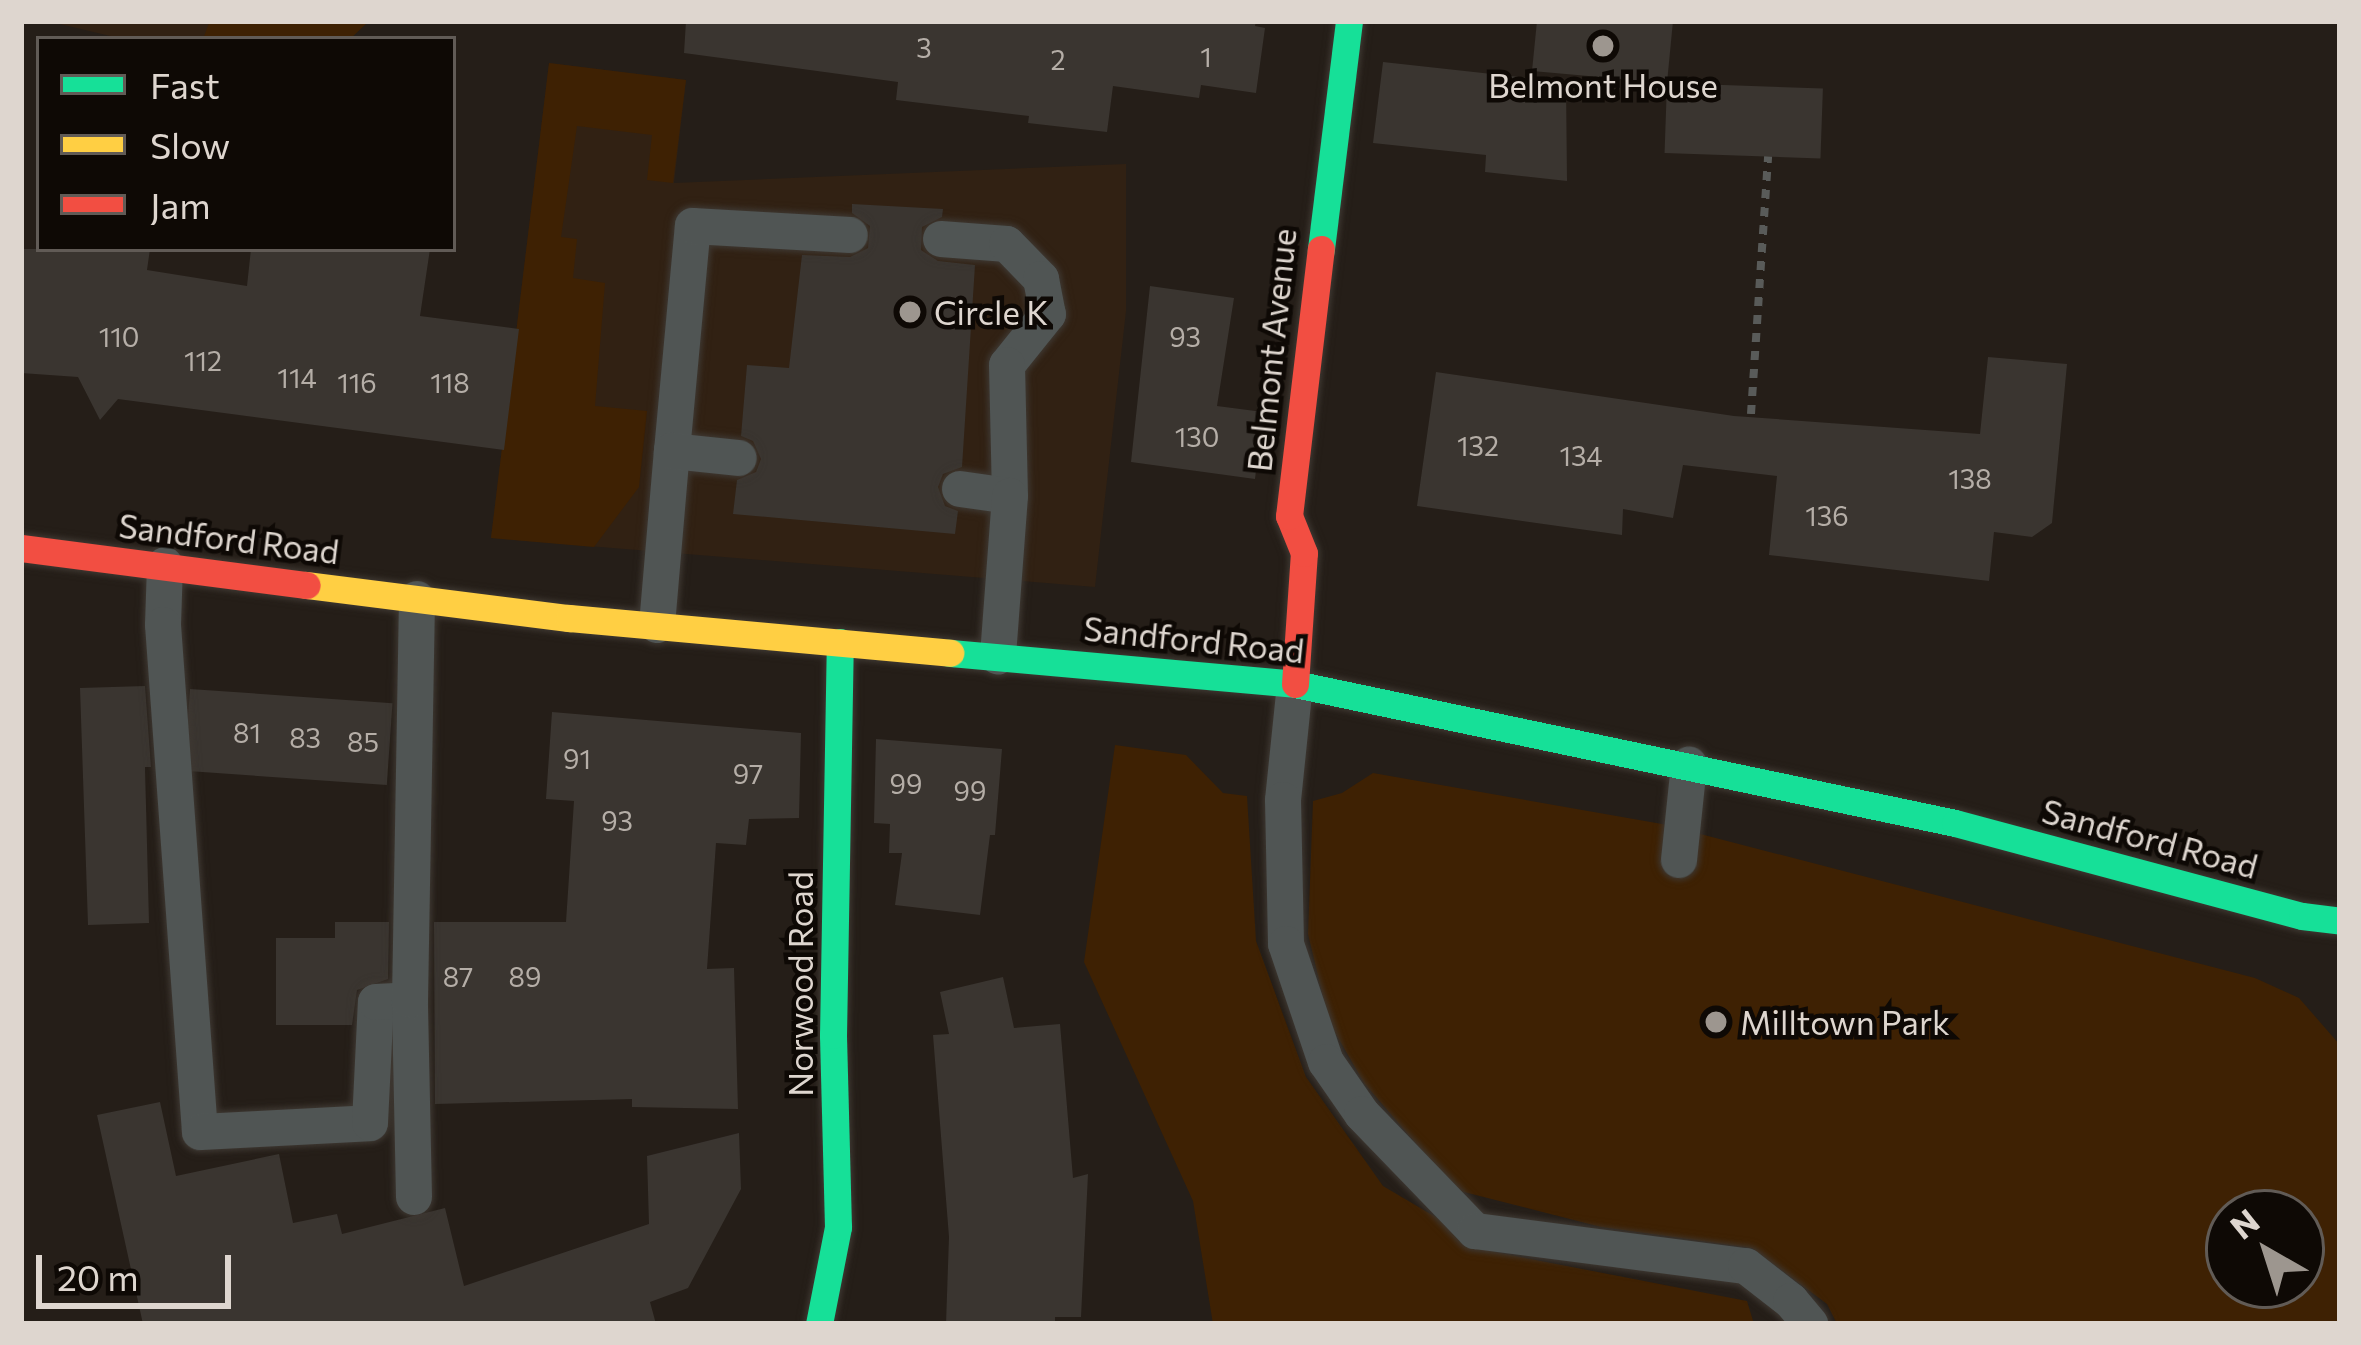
<!DOCTYPE html>
<style>
body{margin:0}
#map{position:relative;width:2361px;height:1345px;overflow:hidden;background:#251e18;font-family:Commissioner,sans-serif}
div>[style]{position:absolute}
.built>*{inset:0;background:#312113}
.green>*{inset:0;background:#3e2103}
.building>*{inset:0;background:#3a3530;transform-origin:0 0}
.path>*{height:8px;margin-top:-4px;transform-origin:0;background:repeating-linear-gradient(90deg,#595b59 0 9px,transparent 0 18px)}
.roads{filter:drop-shadow(0 0 3px #3e3832) drop-shadow(0 0 3px #3e3832)}
.lane>*{height:36px;margin:-18px;padding:0 18px;transform-origin:18px;border-radius:18px;background:#505554}
.fast>*{height:27px;margin:-13.5px;padding:0 13.5px;transform-origin:13.5px;border-radius:13.5px;background:#16e098}
.slow>*{height:27px;margin:-13.5px;padding:0 13.5px;transform-origin:13.5px;border-radius:13.5px;background:#ffcf43}
.jam>*{height:27px;margin:-13.5px;padding:0 13.5px;transform-origin:13.5px;border-radius:13.5px;background:#f24e42}
.dots>*{width:33px;height:33px;translate:-50% -50%;box-sizing:border-box;border:6px solid #0e0905;border-radius:50%}
span{translate:-50% -50%;white-space:nowrap;text-align:center;line-height:1.15;-webkit-text-stroke:9px #0e0905;paint-order:stroke}
.number-label{font-size:27px;color:#b5aea7}
.number-label span{-webkit-text-stroke-width:0}
.poi-label{font-size:33px;color:#ded6cf}
.left{translate:0 -50%;text-align:left}
.street-label{font-size:33px;color:#ded6cf}
.frame{position:absolute;inset:0;border:24px solid #ded6cf;pointer-events:none}
.legend{position:absolute;left:36px;top:36px;width:420px;height:216px;box-sizing:border-box;background:#0e0905;border:3px solid #615b56;margin:0;padding:15px 21px;list-style:none;font-size:36px;color:#ded6cf}
.legend li{display:flex;align-items:center;gap:24px;height:60px}
.legend b{width:60px;border:3px solid #615b56}
.north{position:absolute;left:2205px;top:1189px;width:120px;height:120px;box-sizing:border-box;background:#0e0905;border:3px solid #615b56;border-radius:50%;rotate:321deg;font-size:33px;font-weight:700;line-height:48px;text-align:center;color:#ded6cf}
.north::after{content:'';display:block;margin:auto;width:42px;height:54px;background:#9d968f;clip-path:polygon(50% 0,100% 100%,50% 72%,0 100%)}
.scale{position:absolute;left:36px;top:1255px;width:195px;height:54px;box-sizing:border-box;border:6px solid #ded6cf;border-top:0;padding-left:15px;font-size:36px;line-height:42px;white-space:nowrap;color:#ded6cf;-webkit-text-stroke:9px #0e0905;paint-order:stroke}
</style>
<div id="map">
<div class="built">
<div style="clip-path:polygon(47px 21px,369px 21px,350px 39px,123px 39px)"></div>
<div style="clip-path:polygon(549px 63px,686px 80px,674px 183px,1126px 164px,1126px 311px,1095px 587px,491px 538px)"></div>
</div>
<div class="green">
<div style="clip-path:polygon(190px 21px,369px 21px,350px 39px,203px 39px,209px 23px)"></div>
<div style="clip-path:polygon(549px 63px,686px 80px,673px 183px,647px 180px,652px 135px,577px 126px,561px 237px,577px 239px,573px 278px,605px 283px,595px 406px,647px 411px,639px 487px,594px 547px,491px 538px)"></div>
<div style="clip-path:polygon(1115px 745px,1186px 755px,1223px 793px,1247px 796px,1256px 941px,1306px 1077px,1383px 1186px,1495px 1252px,1747px 1301px,1754px 1324px,1213px 1324px,1193px 1201px,1084px 962px)"></div>
<div style="clip-path:polygon(evenodd,1373px 773px,1662px 824px,2255px 978px,2299px 998px,2340px 1045px,2340px 1324px,1837px 1324px,1827px 1304px,1752px 1248px,1601px 1227px,1456px 1190px,1364px 1083px,1329px 1022px,1308px 934px,1313px 801px,1342px 793px,1373px 773px,2229px 1213px,2301px 1213px,2301px 1285px,2229px 1285px,2229px 1213px)"></div>
</div>
<div class="building">
<div style="clip-path:polygon(686px 21px,1256px 21px,1255px 26px,1265px 28px,1256px 93px,1201px 85px,1199px 98px,1113px 86px,1107px 132px,1028px 123px,1029px 116px,896px 100px,898px 82px,684px 53px)"></div>
<div style="clip-path:polygon(1537px 21px,1673px 21px,1667px 83px,1532px 71px)"></div>
<div style="clip-path:polygon(1383px 62px,1566px 82px,1567px 181px,1485px 172px,1486px 155px,1373px 143px)"></div>
<div style="left:1667px;top:83px;width:156px;height:70px;rotate:2deg"></div>
<div style="clip-path:polygon(852px 204px,943px 209px,942px 217px,922px 227px,921px 250px,938px 261px,975px 265px,962px 467px,943px 474px,938px 487px,945px 506px,958px 511px,955px 534px,733px 514px,737px 480px,756px 472px,761px 459px,753px 441px,741px 436px,747px 365px,789px 368px,802px 255px,850px 257px,868px 248px,870px 226px,852px 213px)"></div>
<div style="clip-path:polygon(21px 249px,150px 249px,147px 270px,247px 286px,251px 249px,430px 249px,420px 316px,519px 329px,504px 450px,118px 399px,100px 420px,78px 377px,21px 373px)"></div>
<div style="clip-path:polygon(1150px 286px,1234px 298px,1217px 406px,1263px 412px,1255px 479px,1131px 462px)"></div>
<div style="clip-path:polygon(1988px 357px,2067px 364px,2052px 523px,2032px 537px,1994px 532px,1989px 581px,1769px 555px,1777px 476px,1683px 465px,1673px 518px,1623px 509px,1622px 535px,1417px 506px,1436px 372px,1734px 416px,1980px 434px)"></div>
<div style="clip-path:polygon(145px 686px,151px 767px,145px 767px,149px 923px,88px 925px,80px 688px)"></div>
<div style="left:190px;top:689px;width:203px;height:82px;rotate:4deg"></div>
<div style="clip-path:polygon(552px 712px,801px 733px,799px 818px,749px 819px,746px 845px,716px 843px,707px 969px,734px 968px,738px 1109px,632px 1107px,632px 1099px,435px 1104px,434px 922px,566px 922px,574px 801px,546px 799px)"></div>
<div style="clip-path:polygon(876px 739px,1002px 749px,995px 835px,990px 835px,980px 915px,895px 905px,902px 853px,889px 853px,890px 824px,874px 823px)"></div>
<div style="clip-path:polygon(335px 922px,389px 922px,388px 979px,357px 990px,352px 1025px,276px 1025px,276px 938px,335px 938px)"></div>
<div style="clip-path:polygon(1003px 977px,1014px 1028px,1060px 1024px,1073px 1178px,1088px 1174px,1081px 1317px,1055px 1317px,1055px 1324px,946px 1324px,949px 1237px,933px 1035px,949px 1034px,940px 992px)"></div>
<div style="clip-path:polygon(160px 1102px,176px 1176px,279px 1154px,293px 1223px,337px 1214px,342px 1234px,445px 1208px,464px 1286px,649px 1224px,647px 1156px,739px 1133px,741px 1189px,688px 1288px,650px 1302px,656px 1324px,143px 1324px,97px 1115px)"></div>
</div>
<div class="path">
<div style="left:1751px;top:414px;width:258px;rotate:-86.2deg"></div>
</div>
<div class="roads">
<div class="lane">
<div style="left:941px;top:239px;width:66px;rotate:4.3deg"></div>
<div style="left:1007px;top:244px;width:49px;rotate:45.8deg"></div>
<div style="left:1041px;top:279px;width:36px;rotate:79deg"></div>
<div style="left:1048px;top:314px;width:65px;rotate:128.8deg"></div>
<div style="left:1007px;top:365px;width:131px;rotate:88.7deg"></div>
<div style="left:672px;top:451px;width:226px;rotate:-84.7deg"></div>
<div style="left:693px;top:226px;width:157px;rotate:3.3deg"></div>
<div style="left:960px;top:489px;width:50px;rotate:8deg"></div>
<div style="left:1010px;top:496px;width:161px;rotate:94.3deg"></div>
<div style="left:165px;top:565px;width:60px;rotate:91.9deg"></div>
<div style="left:163px;top:625px;width:508px;rotate:85.83deg"></div>
<div style="left:200px;top:1132px;width:170px;rotate:-3deg"></div>
<div style="left:370px;top:1123px;width:121px;rotate:-87.2deg"></div>
<div style="left:376px;top:1002px;width:34px;rotate:-3deg"></div>
<div style="left:657px;top:625px;width:175px;rotate:-85.1deg"></div>
<div style="left:672px;top:451px;width:67px;rotate:6deg"></div>
<div style="left:1295px;top:684px;width:117px;rotate:95.9deg"></div>
<div style="left:1283px;top:800px;width:144px;rotate:88.8deg"></div>
<div style="left:1286px;top:944px;width:125px;rotate:71.3deg"></div>
<div style="left:1326px;top:1062px;width:63px;rotate:55.3deg"></div>
<div style="left:1362px;top:1114px;width:163px;rotate:46deg"></div>
<div style="left:1475px;top:1231px;width:273px;rotate:7.4deg"></div>
<div style="left:1746px;top:1266px;width:57px;rotate:37.9deg"></div>
<div style="left:1791px;top:1301px;width:30px;rotate:50deg"></div>
<div style="left:1679px;top:860px;width:96px;rotate:-84deg"></div>
<div style="left:414px;top:1197px;width:197px;rotate:-91.2deg"></div>
<div style="left:410px;top:1000px;width:401px;rotate:-89deg"></div>
</div>
<div class="fast">
<div style="left:1321px;top:249px;width:230px;rotate:-83deg"></div>
<div style="left:950px;top:653px;width:346px;rotate:5.1deg"></div>
<div style="left:1295px;top:684px;width:674px;rotate:11.89deg"></div>
<div style="left:1955px;top:823px;width:359px;rotate:15deg"></div>
<div style="left:2302px;top:916px;width:38px;rotate:7deg"></div>
<div style="left:819px;top:1324px;width:99px;rotate:-78.9deg"></div>
<div style="left:838px;top:1227px;width:192px;rotate:-91.5deg"></div>
<div style="left:833px;top:1035px;width:393px;rotate:-89deg"></div>
</div>
<div class="slow">
<div style="left:307px;top:585px;width:264px;rotate:7.2deg"></div>
<div style="left:569px;top:618px;width:383px;rotate:5.2deg"></div>
</div>
<div class="jam">
<div style="left:21px;top:548px;width:288px;rotate:7.4deg"></div>
<div style="left:1295px;top:684px;width:131px;rotate:-86.1deg"></div>
<div style="left:1304px;top:553px;width:40px;rotate:-112deg"></div>
<div style="left:1289px;top:516px;width:269px;rotate:-83.2deg"></div>
</div>
</div>
<div class="dots">
<div style="left:1603px;top:46px;background:#9d968f"></div>
<div style="left:910px;top:312px;background:#9d968f"></div>
<div style="left:1716px;top:1022px;background:#9d968f"></div>
</div>
<div class="number-label">
<span style="left:924px;top:48px">3</span>
<span style="left:1206px;top:57px">1</span>
<span style="left:1058px;top:60px">2</span>
<span style="left:119px;top:337px">110</span>
<span style="left:1185px;top:337px">93</span>
<span style="left:203px;top:361px">112</span>
<span style="left:297px;top:378px">114</span>
<span style="left:357px;top:383px">116</span>
<span style="left:450px;top:383px">118</span>
<span style="left:1197px;top:437px">130</span>
<span style="left:1478px;top:446px">132</span>
<span style="left:1581px;top:456px">134</span>
<span style="left:1970px;top:479px">138</span>
<span style="left:1827px;top:516px">136</span>
<span style="left:247px;top:733px">81</span>
<span style="left:305px;top:738px">83</span>
<span style="left:363px;top:742px">85</span>
<span style="left:577px;top:759px">91</span>
<span style="left:748px;top:774px">97</span>
<span style="left:906px;top:784px">99</span>
<span style="left:970px;top:791px">99</span>
<span style="left:617px;top:821px">93</span>
<span style="left:458px;top:977px">87</span>
<span style="left:525px;top:977px">89</span>
</div>
<div class="poi-label">
<span style="left:1603px;top:85px">Belmont House</span>
<span class="left" style="left:934px;top:312px">Circle K</span>
<span class="left" style="left:1740px;top:1022px">Milltown Park</span>
</div>
<div class="street-label">
<span style="left:1271px;top:350px;rotate:-84deg">Belmont Avenue</span>
<span style="left:229px;top:538px;rotate:7deg">Sandford Road</span>
<span style="left:1194px;top:639px;rotate:6deg">Sandford Road</span>
<span style="left:2150px;top:838px;rotate:15deg">Sandford Road</span>
<span style="left:800px;top:984px;rotate:-90deg">Norwood Road</span>
</div>
<div class="frame"></div>
<ul class="legend">
<li><b style="height:15px;background:#16e098"></b>Fast</li>
<li><b style="height:15px;background:#ffcf43"></b>Slow</li>
<li><b style="height:15px;background:#f24e42"></b>Jam</li>
</ul>
<div class="north">N</div>
<div class="scale">20 m</div>
</div>
